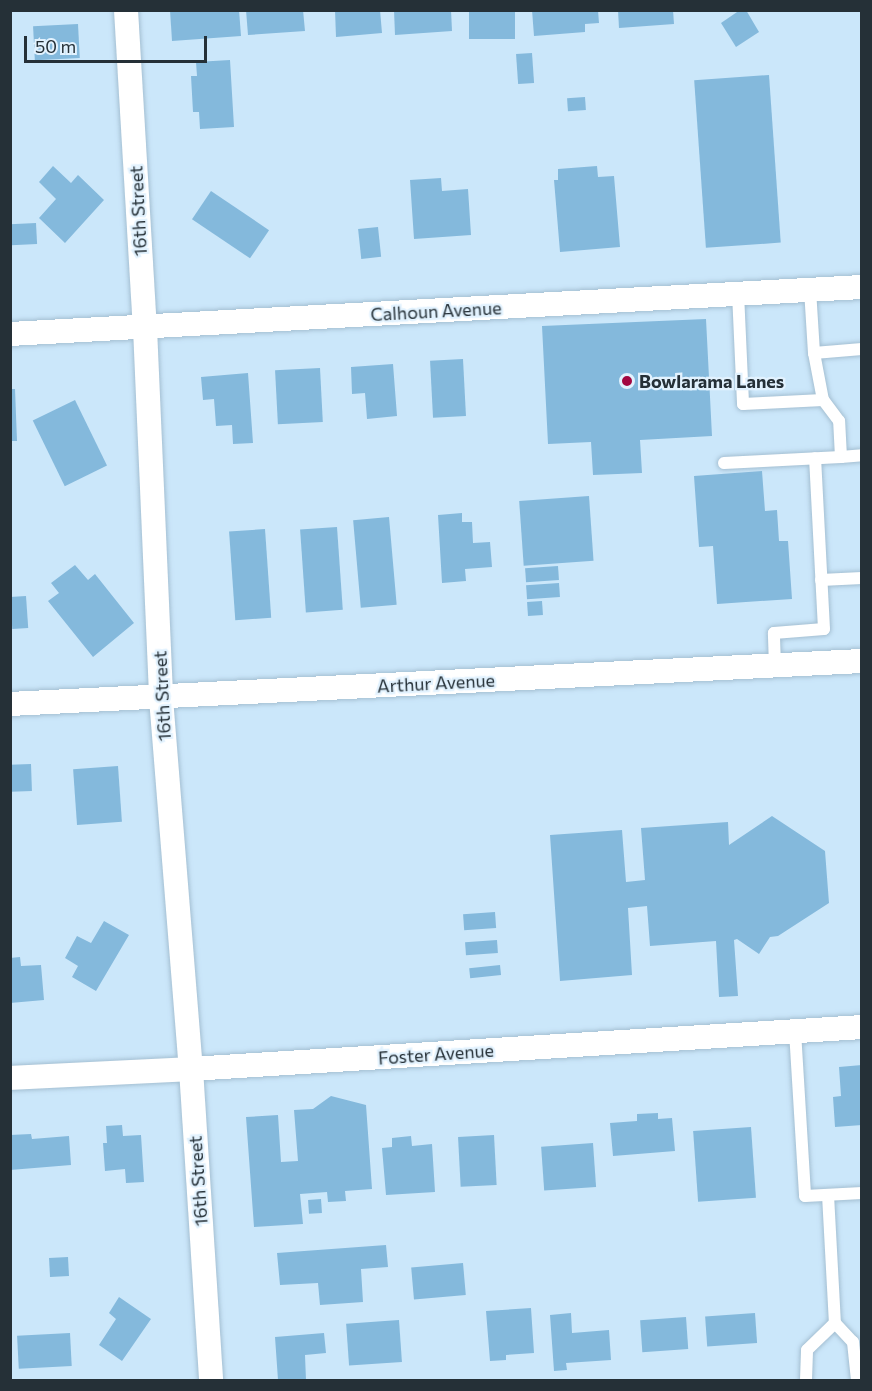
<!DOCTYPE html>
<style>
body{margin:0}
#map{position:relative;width:872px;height:1391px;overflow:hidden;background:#cbe7fa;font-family:Commissioner,sans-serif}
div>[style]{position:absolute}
.building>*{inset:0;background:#84b9dc;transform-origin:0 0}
.roads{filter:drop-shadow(0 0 2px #a4bfd2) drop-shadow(0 0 2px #a4bfd2)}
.lane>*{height:12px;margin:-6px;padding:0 6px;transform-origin:6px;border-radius:6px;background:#fff}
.street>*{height:24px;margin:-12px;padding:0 12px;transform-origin:12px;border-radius:12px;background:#fff}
.dots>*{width:16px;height:16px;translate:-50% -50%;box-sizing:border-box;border:3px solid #e2f2fe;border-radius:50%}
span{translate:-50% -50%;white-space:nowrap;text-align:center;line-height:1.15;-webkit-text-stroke:4.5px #e2f2fe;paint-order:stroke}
.street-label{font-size:18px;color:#253037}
.poi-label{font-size:18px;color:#253037;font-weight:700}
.left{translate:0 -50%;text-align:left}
.frame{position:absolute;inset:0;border:12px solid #253037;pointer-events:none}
.scale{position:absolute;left:24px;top:36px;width:183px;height:27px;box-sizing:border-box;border:3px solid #253037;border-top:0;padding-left:8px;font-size:18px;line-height:21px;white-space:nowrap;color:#253037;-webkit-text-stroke:4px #e2f2fe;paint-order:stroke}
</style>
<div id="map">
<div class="building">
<div style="clip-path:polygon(170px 10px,239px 10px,241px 36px,172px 41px)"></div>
<div style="clip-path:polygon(246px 10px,303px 10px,305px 31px,248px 35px)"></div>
<div style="clip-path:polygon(335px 10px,380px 10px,382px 33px,336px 37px)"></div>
<div style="clip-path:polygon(394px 10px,451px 10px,452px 31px,395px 35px)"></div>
<div style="left:469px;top:10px;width:46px;height:29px"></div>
<div style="clip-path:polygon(532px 10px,598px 10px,599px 23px,585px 24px,585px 32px,534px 36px)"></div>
<div style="clip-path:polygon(618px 10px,673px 10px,674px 24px,619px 28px)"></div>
<div style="clip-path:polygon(740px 10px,746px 10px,759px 32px,736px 47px,721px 23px)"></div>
<div style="left:78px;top:24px;width:34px;height:45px;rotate:87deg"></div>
<div style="left:532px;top:53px;width:30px;height:16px;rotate:86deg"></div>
<div style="clip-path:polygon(230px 60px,234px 127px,200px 129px,199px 112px,193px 112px,191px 76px,197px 76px,196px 62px)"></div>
<div style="left:769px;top:75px;width:168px;height:75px;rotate:86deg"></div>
<div style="left:585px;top:97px;width:13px;height:18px;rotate:86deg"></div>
<div style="clip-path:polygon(53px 166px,71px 183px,78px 175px,104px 200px,65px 243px,39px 218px,56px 199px,39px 182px)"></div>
<div style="clip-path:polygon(597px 166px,598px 177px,614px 176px,620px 247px,560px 252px,554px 180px,558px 180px,558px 169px)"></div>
<div style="clip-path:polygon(441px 178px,442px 191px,468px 189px,471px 235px,414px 239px,410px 180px)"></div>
<div style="left:211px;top:191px;width:70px;height:34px;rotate:34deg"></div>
<div style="left:36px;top:223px;width:21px;height:26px;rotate:87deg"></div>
<div style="left:378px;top:227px;width:30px;height:20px;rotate:84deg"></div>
<div style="clip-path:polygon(706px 319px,712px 436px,640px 440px,642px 473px,593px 475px,591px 442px,548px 444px,542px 326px)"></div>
<div style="left:463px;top:359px;width:57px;height:33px;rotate:87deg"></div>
<div style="clip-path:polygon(393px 364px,397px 416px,367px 419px,365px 393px,352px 394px,351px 367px)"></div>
<div style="left:320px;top:368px;width:54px;height:45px;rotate:87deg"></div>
<div style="clip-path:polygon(248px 373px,253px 443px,233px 444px,232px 425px,216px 426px,214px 399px,203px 400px,201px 377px)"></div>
<div style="clip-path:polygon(10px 389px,15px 389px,17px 441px,10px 441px)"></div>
<div style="left:75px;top:400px;width:73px;height:47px;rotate:64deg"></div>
<div style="clip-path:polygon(762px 471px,765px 511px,777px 510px,779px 541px,788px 541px,792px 599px,717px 604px,713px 546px,699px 547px,694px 476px)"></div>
<div style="left:589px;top:496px;width:65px;height:70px;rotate:86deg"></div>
<div style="clip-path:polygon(462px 513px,462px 522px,472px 522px,473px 543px,490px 542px,492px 567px,465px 569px,466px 581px,442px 583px,438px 515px)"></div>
<div style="left:389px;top:517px;width:88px;height:36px;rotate:85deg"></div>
<div style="left:337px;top:527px;width:83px;height:37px;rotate:86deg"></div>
<div style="left:265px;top:529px;width:89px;height:36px;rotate:86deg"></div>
<div style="clip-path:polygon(75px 565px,88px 580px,95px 574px,134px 623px,93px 657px,48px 601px,59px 593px,51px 583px)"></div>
<div style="left:558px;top:566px;width:14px;height:33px;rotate:86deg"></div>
<div style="left:559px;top:583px;width:14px;height:33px;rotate:86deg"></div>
<div style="left:26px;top:596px;width:32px;height:16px;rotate:86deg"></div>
<div style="left:542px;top:601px;width:14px;height:15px;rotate:86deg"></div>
<div style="left:31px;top:764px;width:27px;height:21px;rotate:88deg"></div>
<div style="left:118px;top:766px;width:56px;height:45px;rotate:86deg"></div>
<div style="clip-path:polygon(772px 816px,825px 851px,829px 903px,778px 936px,770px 937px,759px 954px,737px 939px,734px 940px,738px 996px,719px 997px,716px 941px,650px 946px,647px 906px,628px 908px,632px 975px,560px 981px,550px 835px,622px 830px,626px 882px,645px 880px,641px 828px,728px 822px,729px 845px)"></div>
<div style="left:495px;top:912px;width:16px;height:32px;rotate:86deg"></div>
<div style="clip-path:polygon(104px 921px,129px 935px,96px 991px,72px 977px,78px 966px,65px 958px,77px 936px,91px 943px)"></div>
<div style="left:497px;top:940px;width:13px;height:32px;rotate:86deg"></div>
<div style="clip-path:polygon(20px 957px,21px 966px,41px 965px,44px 1000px,10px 1003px,10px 958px)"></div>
<div style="left:500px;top:965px;width:10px;height:31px;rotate:84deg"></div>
<div style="clip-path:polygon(862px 1065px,862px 1125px,835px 1127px,833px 1097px,841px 1096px,839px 1067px)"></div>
<div style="clip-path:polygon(331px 1096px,366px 1105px,372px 1189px,345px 1191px,346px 1201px,328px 1202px,327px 1192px,300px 1194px,303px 1224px,254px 1227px,246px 1117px,278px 1115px,281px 1162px,298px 1161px,294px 1110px,313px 1109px)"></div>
<div style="clip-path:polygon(658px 1113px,658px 1119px,672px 1118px,675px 1151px,613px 1156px,610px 1123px,637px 1121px,637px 1114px)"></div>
<div style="clip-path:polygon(122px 1125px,123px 1136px,141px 1135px,144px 1182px,126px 1183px,125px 1169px,105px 1171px,103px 1143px,107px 1143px,106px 1126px)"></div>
<div style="left:751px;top:1127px;width:71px;height:58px;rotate:86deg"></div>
<div style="clip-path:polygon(31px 1134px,32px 1139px,69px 1136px,71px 1165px,10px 1170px,10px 1135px)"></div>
<div style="left:494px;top:1135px;width:50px;height:36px;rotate:87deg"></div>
<div style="clip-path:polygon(411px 1136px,412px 1146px,432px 1144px,435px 1192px,386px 1195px,382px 1148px,392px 1147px,392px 1138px)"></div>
<div style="left:593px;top:1143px;width:44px;height:52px;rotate:86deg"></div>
<div style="left:321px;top:1199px;width:14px;height:13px;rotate:86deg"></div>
<div style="clip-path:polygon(386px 1245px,388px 1267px,361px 1269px,363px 1302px,320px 1305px,318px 1283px,280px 1285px,277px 1253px)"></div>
<div style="left:68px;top:1257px;width:19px;height:19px;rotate:87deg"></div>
<div style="left:463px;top:1263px;width:32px;height:52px;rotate:85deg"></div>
<div style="clip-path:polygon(119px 1297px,151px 1319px,122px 1361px,99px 1345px,116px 1319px,109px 1313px)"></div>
<div style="clip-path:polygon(531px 1308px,534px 1353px,506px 1355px,506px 1360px,490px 1361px,486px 1311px)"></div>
<div style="clip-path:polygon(571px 1313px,572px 1333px,609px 1330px,611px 1360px,566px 1363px,567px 1370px,554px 1371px,550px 1315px)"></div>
<div style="left:755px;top:1313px;width:30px;height:50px;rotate:86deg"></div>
<div style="left:686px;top:1317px;width:32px;height:46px;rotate:86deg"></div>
<div style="left:399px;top:1320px;width:42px;height:53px;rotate:86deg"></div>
<div style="left:70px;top:1333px;width:33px;height:53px;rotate:87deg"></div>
<div style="clip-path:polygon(324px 1333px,326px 1353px,305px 1355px,306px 1380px,278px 1380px,275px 1337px)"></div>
</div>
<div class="roads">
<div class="lane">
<div style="left:738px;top:293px;width:111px;rotate:87.4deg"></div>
<div style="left:743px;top:404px;width:80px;rotate:-2.9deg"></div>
<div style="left:814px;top:353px;width:48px;rotate:-4.8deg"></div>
<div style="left:841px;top:457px;width:21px;rotate:-5deg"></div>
<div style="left:724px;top:463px;width:117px;rotate:-2.9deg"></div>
<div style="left:841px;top:457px;width:36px;rotate:-93deg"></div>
<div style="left:839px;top:421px;width:26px;rotate:-127deg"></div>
<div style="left:823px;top:400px;width:48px;rotate:-100.8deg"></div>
<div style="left:814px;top:353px;width:64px;rotate:-93.6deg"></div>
<div style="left:821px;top:580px;width:41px;rotate:-2.8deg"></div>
<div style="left:775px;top:666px;width:33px;rotate:-92deg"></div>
<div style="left:774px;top:633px;width:50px;rotate:-4.6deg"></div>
<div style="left:824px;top:629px;width:171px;rotate:-93deg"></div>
<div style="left:795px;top:1031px;width:165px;rotate:86.5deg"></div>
<div style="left:805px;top:1196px;width:57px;rotate:-3deg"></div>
<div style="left:828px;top:1195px;width:128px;rotate:86.9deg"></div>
<div style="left:806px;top:1380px;width:30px;rotate:-88deg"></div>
<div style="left:807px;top:1350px;width:39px;rotate:-44deg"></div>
<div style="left:835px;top:1323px;width:26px;rotate:47deg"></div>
<div style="left:853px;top:1342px;width:38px;rotate:84deg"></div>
</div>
<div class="street">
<div style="left:126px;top:10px;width:319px;rotate:86.6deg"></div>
<div style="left:145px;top:328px;width:370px;rotate:87.5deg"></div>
<div style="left:161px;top:698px;width:372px;rotate:85.4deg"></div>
<div style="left:191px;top:1069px;width:312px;rotate:86.3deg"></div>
<div style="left:10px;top:334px;width:853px;rotate:-3.16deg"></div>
<div style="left:10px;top:704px;width:853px;rotate:-2.89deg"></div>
<div style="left:10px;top:1078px;width:181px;rotate:-2.8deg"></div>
<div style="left:191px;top:1069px;width:672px;rotate:-3.58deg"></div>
</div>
</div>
<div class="dots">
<div style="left:627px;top:381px;background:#a20741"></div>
</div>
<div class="street-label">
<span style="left:138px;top:211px;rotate:-93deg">16th Street</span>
<span style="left:436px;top:311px;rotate:-3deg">Calhoun Avenue</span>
<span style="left:436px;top:683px;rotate:-3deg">Arthur Avenue</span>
<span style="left:162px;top:696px;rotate:-93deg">16th Street</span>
<span style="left:436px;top:1054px;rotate:-4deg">Foster Avenue</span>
<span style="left:198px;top:1181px;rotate:-94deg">16th Street</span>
</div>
<div class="poi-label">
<span class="left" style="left:639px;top:381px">Bowlarama Lanes</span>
</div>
<div class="frame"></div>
<div class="scale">50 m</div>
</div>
